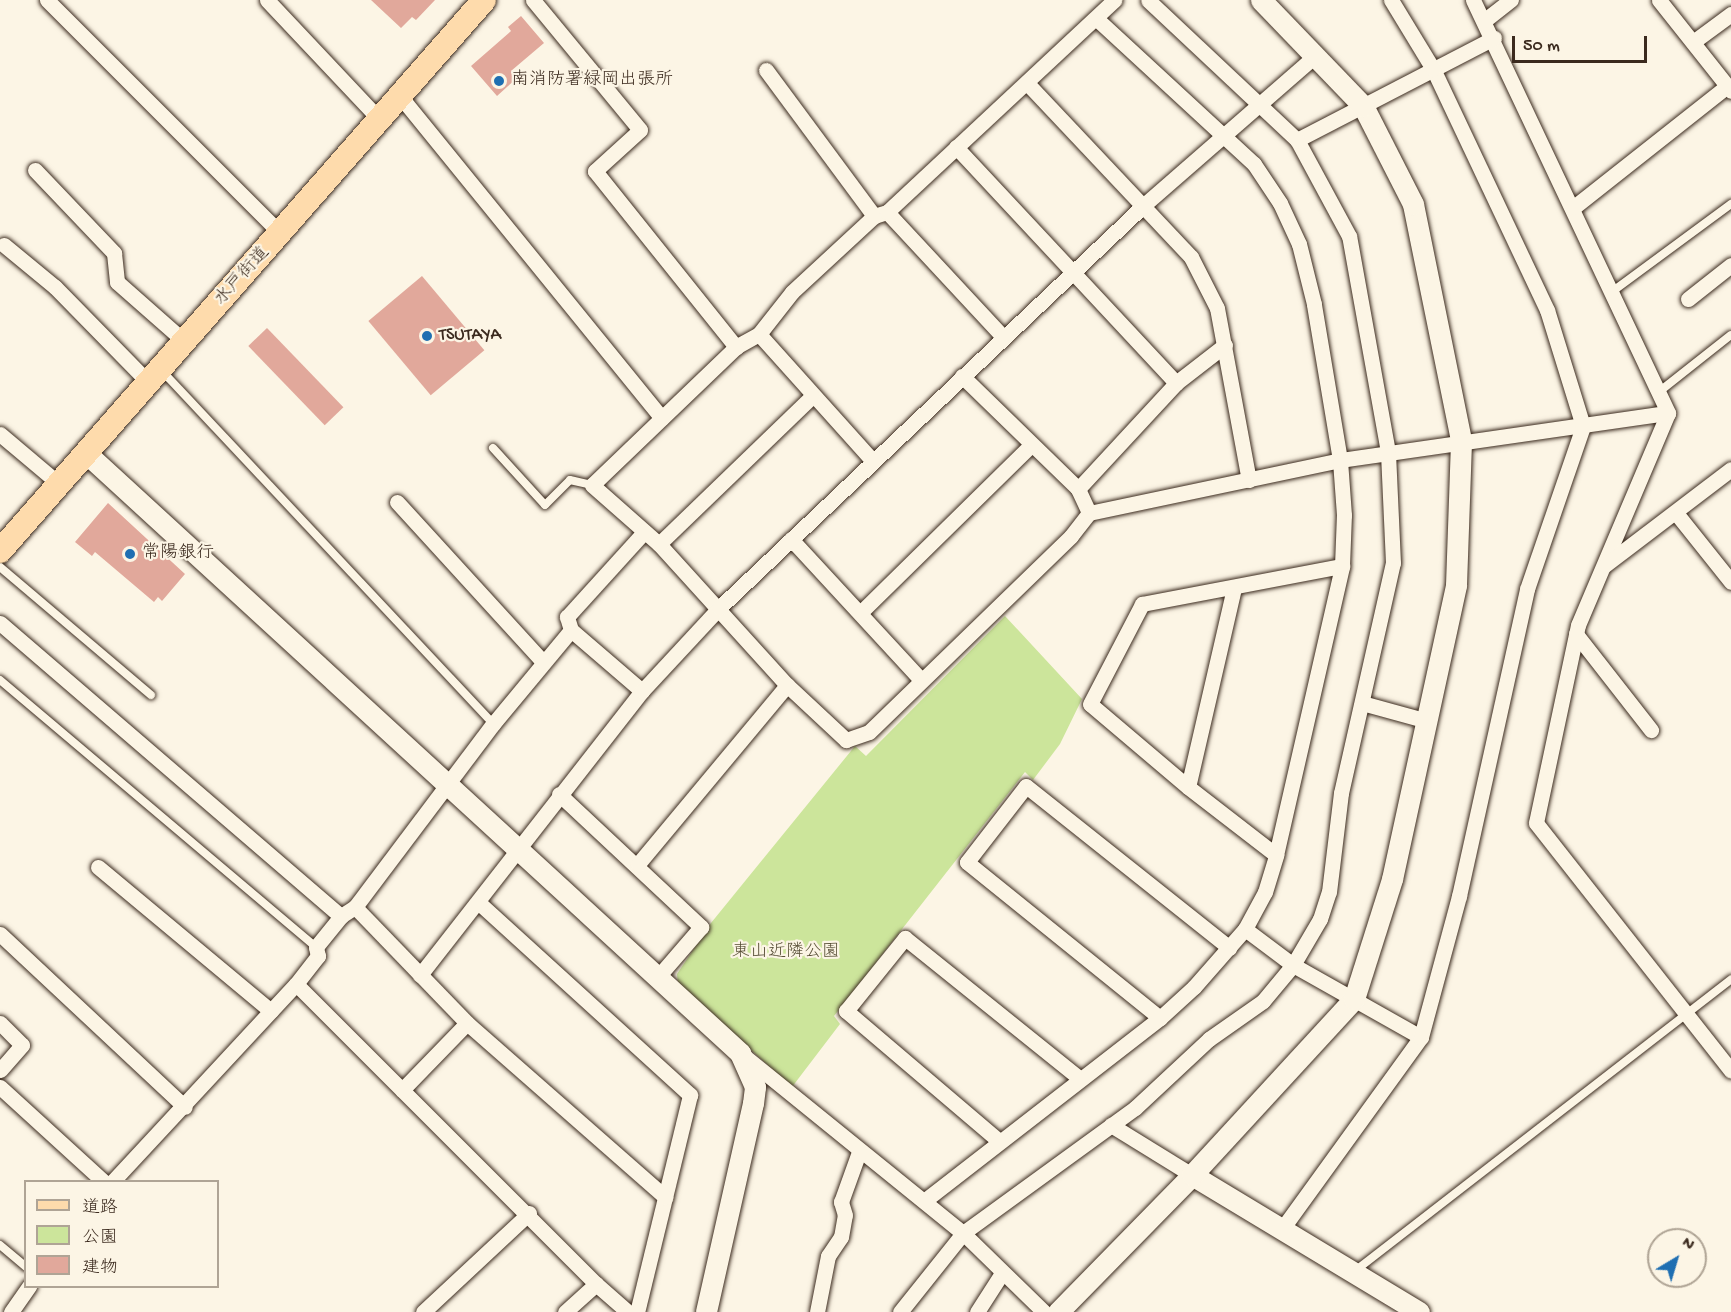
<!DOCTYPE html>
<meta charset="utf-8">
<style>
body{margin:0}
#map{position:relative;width:1731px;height:1312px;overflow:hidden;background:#fcf5e5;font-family:"Gochi Hand","Klee One",sans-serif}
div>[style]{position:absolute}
.green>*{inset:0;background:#cce59b}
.building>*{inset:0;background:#e1a89b;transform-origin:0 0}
.roads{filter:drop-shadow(0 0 2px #3b2a1e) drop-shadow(0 0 2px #3b2a1e)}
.lane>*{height:8px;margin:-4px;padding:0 4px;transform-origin:4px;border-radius:4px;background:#fcf5e5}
.street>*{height:15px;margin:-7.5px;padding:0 7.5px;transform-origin:7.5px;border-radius:7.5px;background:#fcf5e5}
.secondary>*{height:21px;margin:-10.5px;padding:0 10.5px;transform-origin:10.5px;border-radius:10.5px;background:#fcf5e5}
.primary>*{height:24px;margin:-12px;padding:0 12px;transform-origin:12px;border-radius:12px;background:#fedbac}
.dots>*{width:16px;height:16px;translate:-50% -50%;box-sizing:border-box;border:3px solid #fcf5e5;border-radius:50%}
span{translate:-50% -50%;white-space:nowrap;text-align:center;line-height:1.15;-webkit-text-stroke:4.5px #fcf5e5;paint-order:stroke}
.poi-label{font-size:18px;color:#3b2a1e}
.left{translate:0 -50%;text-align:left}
.street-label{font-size:18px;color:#3b2a1e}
.park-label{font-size:18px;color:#584f37}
.legend{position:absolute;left:24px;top:1180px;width:195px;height:108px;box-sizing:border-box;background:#fcf5e5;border:2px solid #afa495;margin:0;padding:8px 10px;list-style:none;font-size:18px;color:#3b2a1e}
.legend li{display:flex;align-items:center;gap:12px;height:30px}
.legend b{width:30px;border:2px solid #afa495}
.north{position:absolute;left:1647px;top:1228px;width:60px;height:60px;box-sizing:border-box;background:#fcf5e5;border:2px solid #afa495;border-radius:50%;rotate:38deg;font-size:16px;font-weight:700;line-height:24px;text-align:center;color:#3b2a1e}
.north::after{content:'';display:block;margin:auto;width:21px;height:27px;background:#1f6fb2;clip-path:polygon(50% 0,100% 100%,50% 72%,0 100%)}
.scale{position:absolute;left:1512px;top:36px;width:135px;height:27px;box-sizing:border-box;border:3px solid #3b2a1e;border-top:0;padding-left:8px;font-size:18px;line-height:21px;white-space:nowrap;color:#3b2a1e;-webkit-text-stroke:4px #fcf5e5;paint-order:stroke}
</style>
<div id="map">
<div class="green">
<div style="clip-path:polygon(1005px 616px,1082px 699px,1060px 744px,1033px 780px,1025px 772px,834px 1016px,840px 1024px,792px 1087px,678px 984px,677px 974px,711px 923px,855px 746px,866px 756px)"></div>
</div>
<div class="building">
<div style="clip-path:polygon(371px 0,435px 0,416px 20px,412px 17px,401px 28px)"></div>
<div style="clip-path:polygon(521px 16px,544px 43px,511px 71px,517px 78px,497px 96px,471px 66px,511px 31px,508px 27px)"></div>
<div style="left:422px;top:276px;width:97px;height:70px;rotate:50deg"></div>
<div style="left:267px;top:328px;width:110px;height:26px;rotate:46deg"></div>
<div style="clip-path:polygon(108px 503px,185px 574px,162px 601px,158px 597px,154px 602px,95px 552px,92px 556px,75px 542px)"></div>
</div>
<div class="roads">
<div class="lane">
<div style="left:1613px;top:291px;width:147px;rotate:-36.4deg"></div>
<div style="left:162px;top:371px;width:484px;rotate:46.8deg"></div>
<div style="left:1660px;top:391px;width:90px;rotate:-38.3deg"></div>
<div style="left:493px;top:448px;width:77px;rotate:47.6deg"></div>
<div style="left:545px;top:505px;width:35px;rotate:-45deg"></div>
<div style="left:570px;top:480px;width:23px;rotate:13deg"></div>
<div style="left:0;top:567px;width:198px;rotate:40.3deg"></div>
<div style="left:0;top:680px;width:414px;rotate:40.2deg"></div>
<div style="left:0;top:1245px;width:34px;rotate:40deg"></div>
<div style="left:1355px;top:1271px;width:476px;rotate:-37.8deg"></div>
</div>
<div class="street">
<div style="left:47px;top:0;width:331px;rotate:45deg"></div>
<div style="left:267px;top:0;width:165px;rotate:46.7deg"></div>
<div style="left:533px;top:0;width:168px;rotate:50.5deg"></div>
<div style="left:640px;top:130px;width:61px;rotate:137.7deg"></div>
<div style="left:595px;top:171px;width:226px;rotate:51.3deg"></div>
<div style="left:1473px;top:0;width:457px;rotate:64.7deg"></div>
<div style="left:1668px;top:413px;width:230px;rotate:113deg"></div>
<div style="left:1578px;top:625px;width:202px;rotate:102deg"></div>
<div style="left:1536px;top:823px;width:315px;rotate:51.8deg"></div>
<div style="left:1659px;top:0;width:116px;rotate:51.6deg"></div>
<div style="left:1485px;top:20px;width:33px;rotate:-38deg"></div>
<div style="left:1693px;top:42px;width:47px;rotate:-36.4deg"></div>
<div style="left:766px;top:70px;width:182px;rotate:53.5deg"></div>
<div style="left:1027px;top:83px;width:239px;rotate:46.7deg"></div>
<div style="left:1191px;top:257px;width:57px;rotate:63deg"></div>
<div style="left:1217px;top:308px;width:175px;rotate:79.5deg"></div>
<div style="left:400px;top:96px;width:415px;rotate:50.9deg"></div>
<div style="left:1297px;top:140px;width:222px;rotate:-27.4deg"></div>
<div style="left:956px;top:147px;width:323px;rotate:47deg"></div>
<div style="left:35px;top:170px;width:115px;rotate:46.4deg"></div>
<div style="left:114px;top:253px;width:29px;rotate:84deg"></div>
<div style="left:117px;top:282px;width:91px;rotate:41.4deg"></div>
<div style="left:1574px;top:207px;width:195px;rotate:-38.3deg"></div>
<div style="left:887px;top:212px;width:171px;rotate:47.1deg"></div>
<div style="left:4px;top:245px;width:66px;rotate:39.5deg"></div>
<div style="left:55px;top:287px;width:134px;rotate:45.6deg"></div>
<div style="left:1688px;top:299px;width:55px;rotate:-38.3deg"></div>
<div style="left:759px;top:334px;width:53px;rotate:-51.8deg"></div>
<div style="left:792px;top:292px;width:112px;rotate:-42.8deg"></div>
<div style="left:874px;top:216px;width:14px;rotate:-17deg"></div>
<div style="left:887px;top:212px;width:311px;rotate:-43deg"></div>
<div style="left:962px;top:376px;width:162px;rotate:44.2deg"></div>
<div style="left:1078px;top:489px;width:26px;rotate:65deg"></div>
<div style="left:0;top:434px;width:76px;rotate:40.2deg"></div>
<div style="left:872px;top:460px;width:169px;rotate:-131.9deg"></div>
<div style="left:759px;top:334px;width:26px;rotate:151deg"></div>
<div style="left:736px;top:347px;width:199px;rotate:136.2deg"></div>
<div style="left:592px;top:485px;width:89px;rotate:41.4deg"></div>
<div style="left:659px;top:544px;width:190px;rotate:47.8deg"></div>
<div style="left:787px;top:685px;width:81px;rotate:43deg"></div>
<div style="left:846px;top:740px;width:24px;rotate:-19deg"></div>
<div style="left:869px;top:732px;width:281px;rotate:-44.1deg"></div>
<div style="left:1071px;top:536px;width:29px;rotate:-52deg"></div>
<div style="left:1089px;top:513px;width:257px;rotate:-11.9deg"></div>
<div style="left:1340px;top:460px;width:331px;rotate:-8.2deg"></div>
<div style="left:1078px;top:489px;width:144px;rotate:-47.2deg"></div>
<div style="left:1176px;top:383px;width:62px;rotate:-37.8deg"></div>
<div style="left:397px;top:502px;width:217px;rotate:47.6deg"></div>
<div style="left:1676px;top:513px;width:88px;rotate:51.4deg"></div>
<div style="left:791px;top:539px;width:190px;rotate:47.3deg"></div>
<div style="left:659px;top:544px;width:213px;rotate:-44deg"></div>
<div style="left:1605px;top:565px;width:158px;rotate:-37.3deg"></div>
<div style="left:1234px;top:588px;width:204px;rotate:103deg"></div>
<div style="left:1188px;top:787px;width:111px;rotate:37.7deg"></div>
<div style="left:860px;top:613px;width:240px;rotate:-44.5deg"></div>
<div style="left:0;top:623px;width:450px;rotate:40.7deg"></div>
<div style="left:1576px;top:634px;width:122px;rotate:52deg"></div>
<div style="left:642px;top:691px;width:94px;rotate:-139.3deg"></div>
<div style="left:571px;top:630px;width:14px;rotate:-107deg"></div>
<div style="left:567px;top:617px;width:115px;rotate:-47.8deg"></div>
<div style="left:1362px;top:703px;width:68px;rotate:15.3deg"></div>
<div style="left:1188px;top:787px;width:128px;rotate:-139.7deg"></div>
<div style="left:1090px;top:704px;width:113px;rotate:-62.5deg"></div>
<div style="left:1142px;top:604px;width:204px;rotate:-10.8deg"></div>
<div style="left:559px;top:794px;width:195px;rotate:43.1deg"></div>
<div style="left:701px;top:927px;width:67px;rotate:130.8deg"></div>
<div style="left:638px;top:864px;width:233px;rotate:-50.2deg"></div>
<div style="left:98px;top:867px;width:225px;rotate:39.8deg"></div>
<div style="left:478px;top:902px;width:287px;rotate:42.3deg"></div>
<div style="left:690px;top:1095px;width:223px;rotate:103.7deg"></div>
<div style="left:355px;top:907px;width:161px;rotate:46deg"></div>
<div style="left:467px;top:1023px;width:264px;rotate:41.3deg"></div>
<div style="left:1245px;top:929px;width:60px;rotate:36.9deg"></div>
<div style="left:1293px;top:965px;width:147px;rotate:29.4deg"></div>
<div style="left:0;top:934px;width:253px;rotate:43.1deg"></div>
<div style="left:420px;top:975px;width:360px;rotate:-52deg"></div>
<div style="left:642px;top:691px;width:113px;rotate:-47.1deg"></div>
<div style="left:719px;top:608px;width:586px;rotate:-43.48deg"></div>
<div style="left:1144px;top:205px;width:227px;rotate:-41.1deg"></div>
<div style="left:296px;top:984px;width:424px;rotate:45deg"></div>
<div style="left:596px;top:1284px;width:43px;rotate:41.2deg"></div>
<div style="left:1160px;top:1018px;width:248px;rotate:-141.1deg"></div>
<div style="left:967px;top:862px;width:96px;rotate:-52.2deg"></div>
<div style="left:1026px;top:786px;width:260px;rotate:38.5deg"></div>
<div style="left:0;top:1023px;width:31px;rotate:45deg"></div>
<div style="left:22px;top:1045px;width:33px;rotate:131deg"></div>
<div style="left:743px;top:1055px;width:283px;rotate:39deg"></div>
<div style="left:963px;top:1233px;width:113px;rotate:44.3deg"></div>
<div style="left:0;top:1087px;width:141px;rotate:42.4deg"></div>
<div style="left:402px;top:1090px;width:93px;rotate:-45.9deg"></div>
<div style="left:1111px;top:1125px;width:95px;rotate:31.7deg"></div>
<div style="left:999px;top:1141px;width:201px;rotate:-139.6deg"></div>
<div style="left:846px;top:1011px;width:94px;rotate:-51.1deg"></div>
<div style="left:905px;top:938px;width:223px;rotate:38.8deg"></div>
<div style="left:112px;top:1182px;width:270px;rotate:-47.1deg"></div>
<div style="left:296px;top:984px;width:36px;rotate:-52deg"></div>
<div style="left:318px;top:956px;width:9px;rotate:-103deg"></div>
<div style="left:316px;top:947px;width:40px;rotate:-51deg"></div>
<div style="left:341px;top:916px;width:17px;rotate:-33deg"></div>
<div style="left:355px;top:907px;width:229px;rotate:-53deg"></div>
<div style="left:493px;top:724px;width:122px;rotate:-50.3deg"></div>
<div style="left:924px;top:1201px;width:299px;rotate:-37.8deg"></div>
<div style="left:1160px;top:1018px;width:46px;rotate:-42.4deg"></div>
<div style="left:1194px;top:987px;width:77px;rotate:-48.7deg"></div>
<div style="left:1245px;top:929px;width:42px;rotate:-61.6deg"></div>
<div style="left:1265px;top:892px;width:39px;rotate:-73deg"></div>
<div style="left:1276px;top:855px;width:296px;rotate:-77.1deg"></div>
<div style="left:1342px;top:566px;width:51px;rotate:-87.8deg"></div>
<div style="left:1344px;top:515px;width:55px;rotate:-94.2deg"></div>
<div style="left:1340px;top:460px;width:158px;rotate:-99.5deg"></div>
<div style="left:1314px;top:304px;width:62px;rotate:-104deg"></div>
<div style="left:1299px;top:244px;width:45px;rotate:-114.9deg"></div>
<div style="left:1280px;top:203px;width:47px;rotate:-123.7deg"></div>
<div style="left:1254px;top:164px;width:215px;rotate:-137.3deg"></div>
<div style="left:1282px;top:1229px;width:237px;rotate:-54.1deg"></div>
<div style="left:1421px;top:1037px;width:146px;rotate:-74.9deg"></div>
<div style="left:1459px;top:896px;width:314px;rotate:-77.5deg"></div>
<div style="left:1527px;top:589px;width:172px;rotate:-71deg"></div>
<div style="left:1583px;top:426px;width:121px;rotate:-107.2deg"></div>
<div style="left:1547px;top:310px;width:267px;rotate:-115.3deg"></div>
<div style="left:1433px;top:69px;width:81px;rotate:-121.3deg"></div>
<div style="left:11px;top:1312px;width:32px;rotate:-55deg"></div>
<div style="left:423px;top:1312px;width:145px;rotate:-43deg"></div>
<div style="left:565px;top:1312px;width:42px;rotate:-42.1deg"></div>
<div style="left:817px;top:1312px;width:57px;rotate:-78.9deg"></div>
<div style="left:828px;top:1256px;width:23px;rotate:-56deg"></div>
<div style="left:841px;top:1237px;width:22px;rotate:-80deg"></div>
<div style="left:845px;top:1215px;width:14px;rotate:-107deg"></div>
<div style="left:841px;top:1202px;width:53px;rotate:-70.2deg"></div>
<div style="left:900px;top:1312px;width:101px;rotate:-51.4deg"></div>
<div style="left:963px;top:1233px;width:213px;rotate:-36deg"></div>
<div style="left:1135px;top:1108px;width:101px;rotate:-43deg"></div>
<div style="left:1209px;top:1039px;width:66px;rotate:-35.1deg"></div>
<div style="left:1263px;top:1001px;width:47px;rotate:-50.2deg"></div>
<div style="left:1293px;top:965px;width:53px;rotate:-59.6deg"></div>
<div style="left:1320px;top:919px;width:28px;rotate:-72deg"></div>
<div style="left:1329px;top:892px;width:100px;rotate:-83.1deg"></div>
<div style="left:1341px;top:793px;width:236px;rotate:-77.3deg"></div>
<div style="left:1393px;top:563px;width:111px;rotate:-92.6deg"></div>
<div style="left:1388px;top:452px;width:219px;rotate:-100.2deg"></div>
<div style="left:1349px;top:236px;width:109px;rotate:-118.4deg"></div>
<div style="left:1297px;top:140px;width:204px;rotate:-136.8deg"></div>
<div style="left:977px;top:1312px;width:46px;rotate:-57.3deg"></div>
</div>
<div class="secondary">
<div style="left:86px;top:453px;width:888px;rotate:42.53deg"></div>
<div style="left:740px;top:1053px;width:37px;rotate:66deg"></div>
<div style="left:755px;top:1087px;width:16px;rotate:97deg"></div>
<div style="left:753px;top:1103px;width:214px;rotate:102.7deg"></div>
<div style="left:1192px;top:1175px;width:265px;rotate:31.1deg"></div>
<div style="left:1058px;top:1312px;width:192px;rotate:-45.6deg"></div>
<div style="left:1192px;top:1175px;width:239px;rotate:-47.4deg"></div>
<div style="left:1354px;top:999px;width:126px;rotate:-72.4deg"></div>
<div style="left:1392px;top:879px;width:301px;rotate:-77.7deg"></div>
<div style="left:1456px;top:585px;width:145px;rotate:-88deg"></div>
<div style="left:1461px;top:440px;width:241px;rotate:-101.5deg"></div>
<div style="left:1413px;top:204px;width:110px;rotate:-117deg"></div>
<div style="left:1363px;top:106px;width:147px;rotate:-133.9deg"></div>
</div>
<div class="primary">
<div style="left:0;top:551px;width:733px;rotate:-48.7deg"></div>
</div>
</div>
<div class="dots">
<div style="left:499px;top:81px;background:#1f6fb2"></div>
<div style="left:427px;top:336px;background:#1f6fb2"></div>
<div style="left:130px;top:554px;background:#1f6fb2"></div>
</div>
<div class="poi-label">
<span class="left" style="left:511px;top:81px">南消防署緑岡出張所</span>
<span class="left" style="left:439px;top:336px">TSUTAYA</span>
<span class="left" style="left:142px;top:554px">常陽銀行</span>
</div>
<div class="street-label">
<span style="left:243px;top:277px;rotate:-48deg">水戸街道</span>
</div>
<div class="park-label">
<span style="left:786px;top:953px">東山近隣公園</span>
</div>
<ul class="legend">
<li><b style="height:8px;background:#fedbac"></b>道路</li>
<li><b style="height:16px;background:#cce59b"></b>公園</li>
<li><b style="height:16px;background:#e1a89b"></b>建物</li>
</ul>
<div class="north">N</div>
<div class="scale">50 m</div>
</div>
